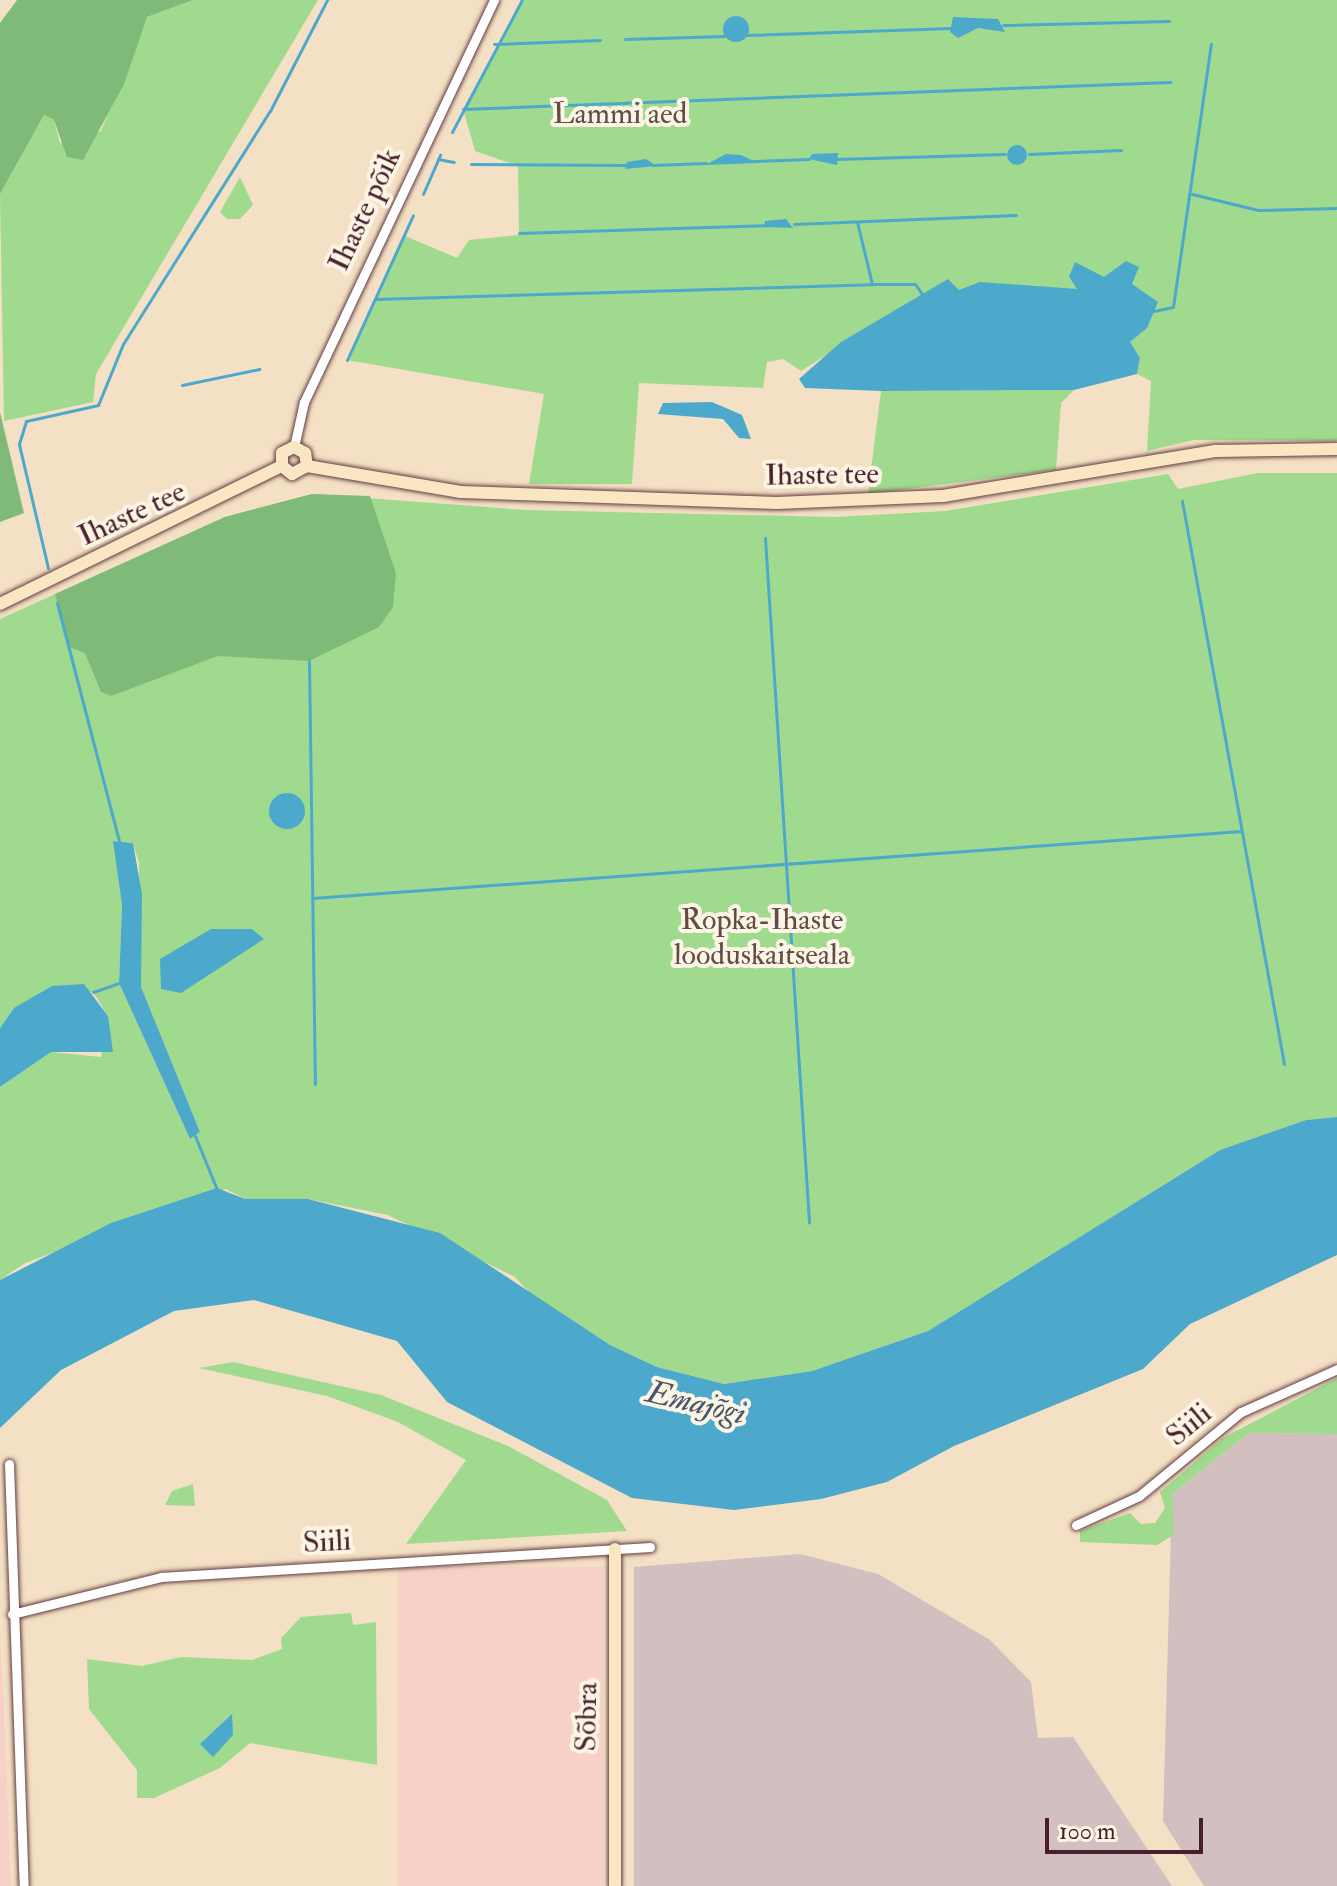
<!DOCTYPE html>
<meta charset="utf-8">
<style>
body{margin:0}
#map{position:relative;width:1337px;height:1886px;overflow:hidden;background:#f4e0c4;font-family:"IM FELL Double Pica",serif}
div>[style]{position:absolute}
.built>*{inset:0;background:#f7d1c8;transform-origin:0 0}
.industrial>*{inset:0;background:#d2bfc0}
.green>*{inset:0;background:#a0da8e}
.forest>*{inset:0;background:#80ba79}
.water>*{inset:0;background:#4da9cc}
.round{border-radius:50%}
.stream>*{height:3px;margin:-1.5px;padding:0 1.5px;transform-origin:1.5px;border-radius:1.5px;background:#4da9cc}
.roads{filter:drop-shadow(0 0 2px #643c42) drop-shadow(0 0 2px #643c42)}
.street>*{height:9px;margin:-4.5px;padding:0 4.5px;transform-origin:4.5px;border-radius:4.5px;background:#fff}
.secondary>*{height:12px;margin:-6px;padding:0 6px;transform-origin:6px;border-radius:6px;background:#f9e7c3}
span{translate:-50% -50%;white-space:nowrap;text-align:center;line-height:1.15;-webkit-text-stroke:8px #fcf5e5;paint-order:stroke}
.park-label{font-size:30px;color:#604e44}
.street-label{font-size:30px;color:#4a1f2b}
.water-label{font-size:32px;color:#4b566b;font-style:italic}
.scale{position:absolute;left:1045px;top:1818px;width:158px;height:36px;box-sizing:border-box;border:4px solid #4a1f2b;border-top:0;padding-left:10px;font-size:24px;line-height:28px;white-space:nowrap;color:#4a1f2b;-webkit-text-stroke:6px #fcf5e5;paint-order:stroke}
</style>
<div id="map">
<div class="built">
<div style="left:603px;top:1567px;width:319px;height:205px;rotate:90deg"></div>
<div style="clip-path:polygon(0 1637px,4px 1709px,11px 1886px,0 1886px)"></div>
</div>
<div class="industrial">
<div style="clip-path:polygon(1249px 1433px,1337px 1434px,1337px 1886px,1204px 1886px,1163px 1821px,1172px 1494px)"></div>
<div style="clip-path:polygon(800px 1554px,878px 1574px,990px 1640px,1031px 1682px,1038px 1738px,1073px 1737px,1172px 1886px,634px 1886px,634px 1567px)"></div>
</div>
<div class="green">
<div style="clip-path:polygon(193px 0,318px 0,96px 374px,93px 402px,4px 421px,0 194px,44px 115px,54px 120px,60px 143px,101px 131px,147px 17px)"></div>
<div style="clip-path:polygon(522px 0,1337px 0,1337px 441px,1194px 440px,1147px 451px,1151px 381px,1137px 374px,1140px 358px,1129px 342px,1147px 328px,1104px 277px,1069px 277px,1078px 289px,959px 291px,889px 315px,801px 371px,783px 359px,767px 362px,763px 388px,639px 383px,632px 484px,529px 484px,544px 394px,347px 360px,405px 236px,457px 258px,469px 240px,519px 235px,518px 166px,475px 151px,463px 109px)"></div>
<div style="clip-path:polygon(240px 177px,253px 205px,240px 219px,227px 219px,220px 212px)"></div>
<div style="clip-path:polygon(1074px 390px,1061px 403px,1056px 470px,868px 494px,881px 391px)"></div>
<div style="clip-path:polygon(evenodd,1258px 473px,1337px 473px,1337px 1117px,1306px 1120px,1220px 1150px,928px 1331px,812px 1371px,724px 1384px,657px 1367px,610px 1345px,538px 1302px,515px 1277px,388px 1215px,308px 1199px,245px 1199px,226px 1189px,25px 1263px,0 1280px,0 1087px,51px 1052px,101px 1057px,108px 1016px,93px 992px,14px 1008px,0 1028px,0 619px,225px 517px,312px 494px,525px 510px,834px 517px,945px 511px,1168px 474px,1178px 489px,1258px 473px,114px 841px,133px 843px,139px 863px,141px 988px,200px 1132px,190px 1139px,119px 983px,122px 905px,114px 841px)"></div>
<div style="clip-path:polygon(233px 1362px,381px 1395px,508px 1446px,607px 1500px,627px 1531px,406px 1544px,466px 1460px,398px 1422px,327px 1396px,199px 1368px)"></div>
<div style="clip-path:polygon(1337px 1378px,1337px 1434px,1249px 1433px,1172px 1494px,1174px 1535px,1157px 1545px,1080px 1542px,1080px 1531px,1130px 1513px,1141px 1524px,1155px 1523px,1165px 1508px,1160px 1492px,1223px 1438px)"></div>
<div style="clip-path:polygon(193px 1484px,195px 1506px,165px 1505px,172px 1491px)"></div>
<div style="clip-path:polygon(351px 1613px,353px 1625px,376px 1622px,377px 1765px,250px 1743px,220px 1768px,154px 1798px,137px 1798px,137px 1770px,89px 1709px,87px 1659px,142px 1666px,181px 1657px,252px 1660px,282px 1649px,281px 1638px,301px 1617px)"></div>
</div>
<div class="forest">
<div style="clip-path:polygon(17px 0,193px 0,147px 17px,124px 84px,83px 160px,67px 157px,54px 120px,44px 115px,0 194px,0 23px)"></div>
<div style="clip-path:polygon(0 412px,24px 513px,0 522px)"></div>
<div style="clip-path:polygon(312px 494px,370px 496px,396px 573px,393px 607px,379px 627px,309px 661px,218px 656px,111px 696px,101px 692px,85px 653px,69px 647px,55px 594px,225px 517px)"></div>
</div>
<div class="water">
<div class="round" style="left:723px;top:16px;width:26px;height:26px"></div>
<div style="clip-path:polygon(953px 17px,998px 19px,1005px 32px,978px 28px,958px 38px,950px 32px)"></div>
<div class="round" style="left:1007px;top:145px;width:20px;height:20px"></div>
<div style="clip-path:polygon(838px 153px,837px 165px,809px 159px,812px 154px)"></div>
<div style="clip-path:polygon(726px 154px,741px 155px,758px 163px,705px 165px)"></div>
<div style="clip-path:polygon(646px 159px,657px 166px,625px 169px,627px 162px)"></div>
<div style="clip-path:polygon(786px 219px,793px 228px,764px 227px,765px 221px)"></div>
<div style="clip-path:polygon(1126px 261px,1139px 267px,1132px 284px,1158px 302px,1147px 328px,1130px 342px,1140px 358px,1137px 374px,1074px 390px,881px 391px,805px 388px,799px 379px,841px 342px,948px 279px,959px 290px,980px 282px,1077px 289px,1069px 277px,1075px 262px,1104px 277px)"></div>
<div style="clip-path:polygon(712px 402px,742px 415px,751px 439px,739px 438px,723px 419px,658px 414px,663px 403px)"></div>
<div class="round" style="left:269px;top:793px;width:36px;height:36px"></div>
<div style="clip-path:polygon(113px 841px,133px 843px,142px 894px,141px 987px,200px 1132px,190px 1139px,119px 983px,122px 905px)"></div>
<div style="clip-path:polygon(211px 929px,252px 929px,264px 939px,181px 993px,161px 989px,160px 959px)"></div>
<div style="clip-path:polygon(84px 984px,108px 1016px,113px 1052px,51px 1052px,0 1087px,0 1028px,14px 1008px,52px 986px)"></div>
<div style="clip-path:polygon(1337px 1117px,1337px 1255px,1190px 1324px,1143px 1369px,954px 1446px,887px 1482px,821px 1499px,734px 1510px,632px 1498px,447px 1402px,397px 1341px,254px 1300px,174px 1311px,61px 1370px,0 1428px,0 1280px,111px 1223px,217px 1188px,245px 1199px,308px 1199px,440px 1233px,610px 1345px,657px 1367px,724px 1384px,812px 1371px,928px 1331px,1220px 1150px,1306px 1120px)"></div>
<div style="clip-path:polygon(232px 1714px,233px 1735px,213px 1757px,200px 1744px)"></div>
</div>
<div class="stream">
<div style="left:1003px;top:25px;width:166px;rotate:-1.4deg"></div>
<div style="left:747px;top:35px;width:204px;rotate:-2deg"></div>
<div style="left:625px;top:39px;width:99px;rotate:-1.7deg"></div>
<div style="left:494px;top:44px;width:106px;rotate:-2.2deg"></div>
<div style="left:463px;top:109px;width:708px;rotate:-2.19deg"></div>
<div style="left:452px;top:132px;width:149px;rotate:-62.1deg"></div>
<div style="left:1029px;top:154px;width:92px;rotate:-2.5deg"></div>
<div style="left:438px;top:159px;width:16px;rotate:11deg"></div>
<div style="left:837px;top:159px;width:168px;rotate:-1.7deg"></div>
<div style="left:753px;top:161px;width:56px;rotate:-2deg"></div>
<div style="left:471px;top:164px;width:155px;rotate:0.4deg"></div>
<div style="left:653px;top:165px;width:53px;rotate:-2.2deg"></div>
<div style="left:423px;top:194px;width:43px;rotate:-66.4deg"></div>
<div style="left:1192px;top:194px;width:68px;rotate:13.6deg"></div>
<div style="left:1258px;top:210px;width:79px;rotate:-1.5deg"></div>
<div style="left:857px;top:222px;width:64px;rotate:76.4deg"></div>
<div style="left:872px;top:284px;width:43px"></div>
<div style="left:915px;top:284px;width:12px;rotate:55deg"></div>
<div style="left:794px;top:224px;width:222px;rotate:-2.3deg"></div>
<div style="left:519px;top:233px;width:248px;rotate:-1.8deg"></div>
<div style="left:375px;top:299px;width:497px;rotate:-1.7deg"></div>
<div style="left:1154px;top:311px;width:19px;rotate:-12deg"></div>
<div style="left:1173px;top:307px;width:266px;rotate:-81.8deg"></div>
<div style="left:347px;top:360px;width:159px;rotate:-65.5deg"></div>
<div style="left:182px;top:385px;width:79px;rotate:-11.7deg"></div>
<div style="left:1182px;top:501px;width:572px;rotate:79.73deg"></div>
<div style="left:765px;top:538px;width:686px;rotate:86.32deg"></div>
<div style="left:48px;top:568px;width:127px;rotate:-103.2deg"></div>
<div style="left:19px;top:444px;width:24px;rotate:-73deg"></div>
<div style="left:26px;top:421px;width:74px;rotate:-12.5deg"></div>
<div style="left:98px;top:405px;width:66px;rotate:-67.7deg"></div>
<div style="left:123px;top:344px;width:275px;rotate:-57.8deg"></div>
<div style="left:270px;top:111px;width:125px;rotate:-62.8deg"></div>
<div style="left:57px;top:603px;width:249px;rotate:75.4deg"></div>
<div style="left:309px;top:661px;width:423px;rotate:89.2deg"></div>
<div style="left:312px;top:898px;width:932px;rotate:-4.12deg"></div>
<div style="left:93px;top:992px;width:28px;rotate:-19deg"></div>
<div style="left:195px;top:1136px;width:61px;rotate:67.7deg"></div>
</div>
<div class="roads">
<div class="street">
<div style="left:294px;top:447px;width:46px;rotate:-77.5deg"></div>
<div style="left:304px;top:402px;width:445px;rotate:-64.7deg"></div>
<div style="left:9px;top:1464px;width:422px;rotate:88deg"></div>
<div style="left:1076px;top:1525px;width:69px;rotate:-24.7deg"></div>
<div style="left:1139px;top:1496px;width:132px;rotate:-39.5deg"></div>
<div style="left:1241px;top:1412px;width:105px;rotate:-24.1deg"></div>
<div style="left:12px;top:1614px;width:154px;rotate:-13.9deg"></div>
<div style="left:161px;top:1577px;width:490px;rotate:-3.5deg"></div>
</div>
<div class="secondary">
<div style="left:282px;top:466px;width:13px;rotate:-90deg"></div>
<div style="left:282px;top:453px;width:13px;rotate:-27deg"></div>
<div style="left:294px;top:447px;width:13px;rotate:29deg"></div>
<div style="left:305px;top:453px;width:13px;rotate:81deg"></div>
<div style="left:282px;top:466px;width:13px;rotate:39deg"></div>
<div style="left:292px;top:474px;width:17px;rotate:-28deg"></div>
<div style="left:307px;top:466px;width:156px;rotate:9.6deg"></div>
<div style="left:461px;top:492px;width:316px;rotate:2deg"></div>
<div style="left:777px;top:503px;width:166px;rotate:-2.4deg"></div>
<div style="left:943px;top:496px;width:277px;rotate:-9.4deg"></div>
<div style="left:1216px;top:451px;width:121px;rotate:-0.9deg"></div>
<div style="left:0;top:604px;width:314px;rotate:-26.1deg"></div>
<div style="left:615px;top:1886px;width:337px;rotate:-90deg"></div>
</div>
</div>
<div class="park-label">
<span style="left:620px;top:114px">Lammi aed</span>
<span style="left:762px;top:937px">Ropka-Ihaste<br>looduskaitseala</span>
</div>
<div class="street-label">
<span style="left:365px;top:210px;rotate:-65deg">Ihaste põik</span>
<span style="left:822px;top:475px;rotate:-1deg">Ihaste tee</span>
<span style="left:132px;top:514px;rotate:-25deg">Ihaste tee</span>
<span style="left:1189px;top:1425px;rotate:-40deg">Siili</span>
<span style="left:327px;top:1542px;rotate:-3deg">Siili</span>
<span style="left:587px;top:1717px;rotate:-89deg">Sõbra</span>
</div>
<div class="water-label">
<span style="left:696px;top:1403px;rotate:13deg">Emajõgi</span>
</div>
<div class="scale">100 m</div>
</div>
